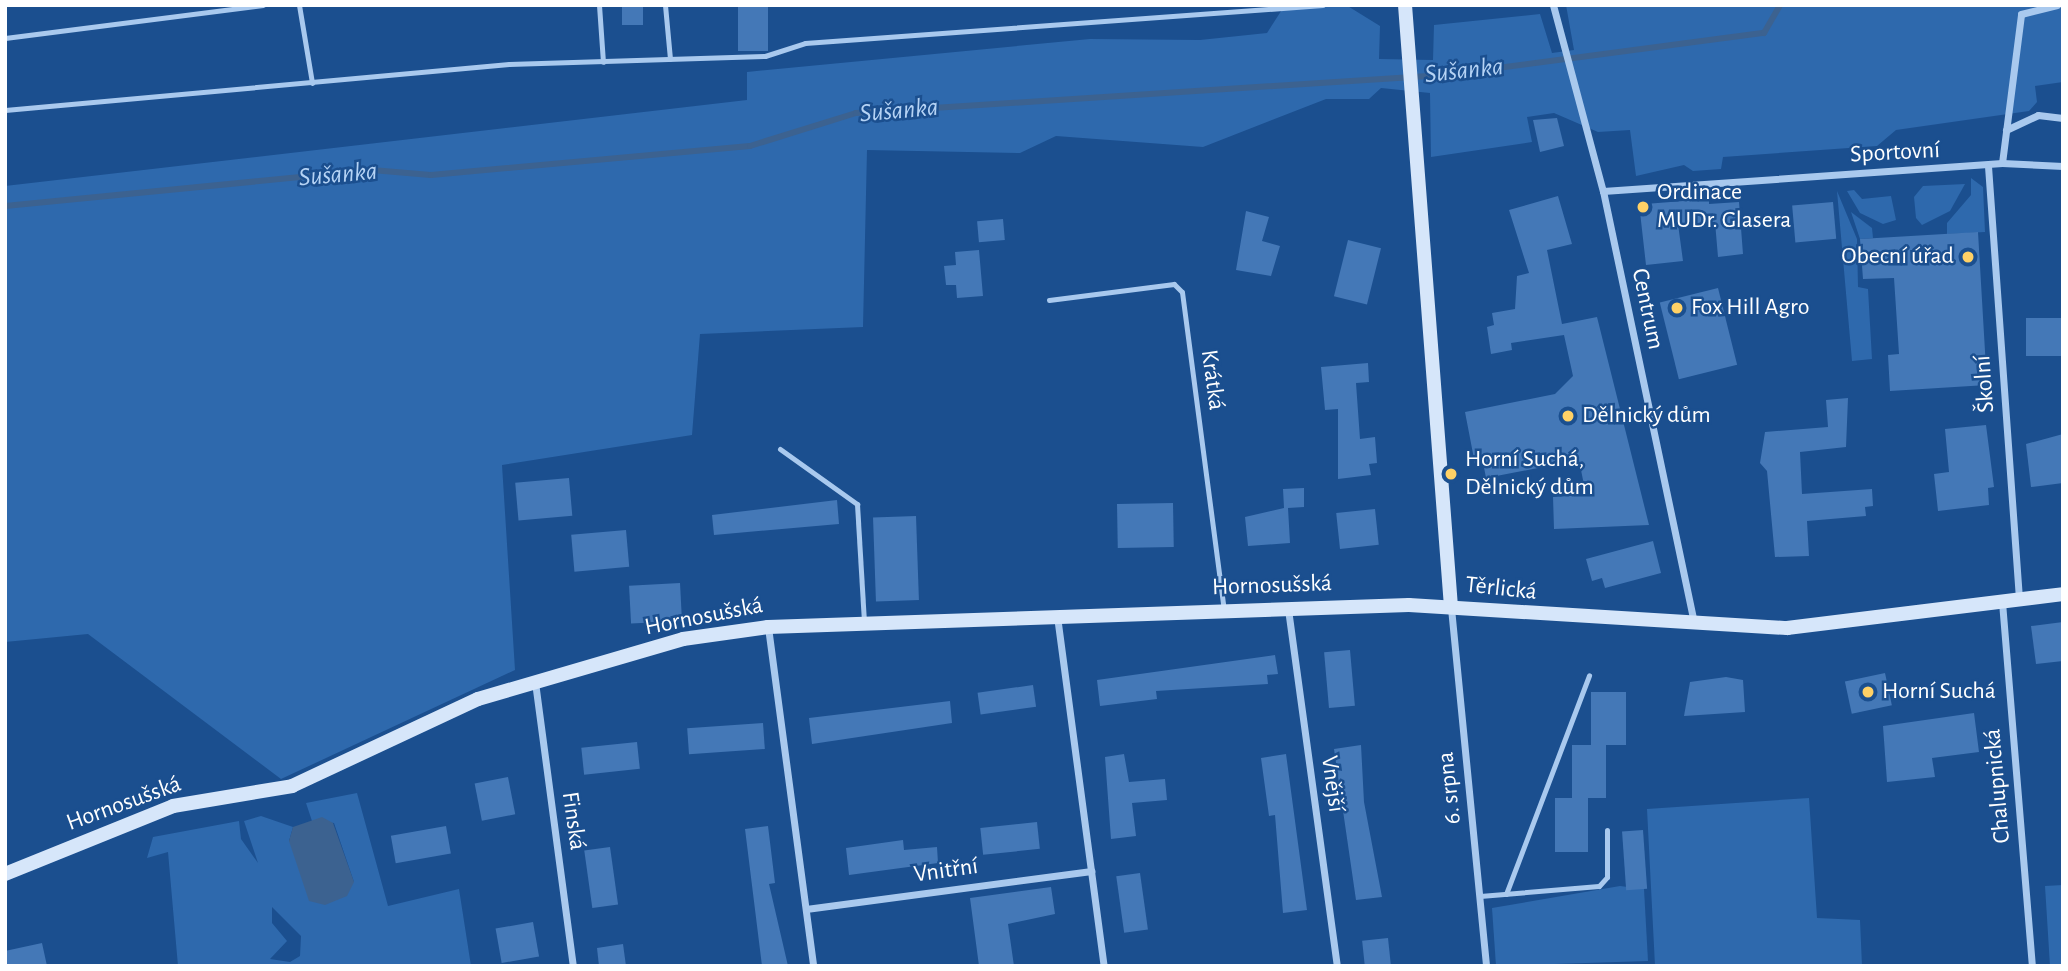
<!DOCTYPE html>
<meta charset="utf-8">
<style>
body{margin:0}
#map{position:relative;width:2068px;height:971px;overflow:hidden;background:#1b4f8f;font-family:"Alegreya Sans",sans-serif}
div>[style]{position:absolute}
.green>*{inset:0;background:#2e69ad}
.water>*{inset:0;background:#3c6290}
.stream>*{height:6px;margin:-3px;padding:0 3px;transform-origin:3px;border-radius:3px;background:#3c6290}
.building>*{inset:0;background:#4478b7;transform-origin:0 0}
.lane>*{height:5px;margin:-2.5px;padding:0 2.5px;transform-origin:2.5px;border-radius:2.5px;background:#a9c9ee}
.street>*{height:7px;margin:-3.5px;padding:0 3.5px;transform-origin:3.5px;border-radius:3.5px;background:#a9c9ee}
.secondary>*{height:14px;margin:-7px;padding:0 7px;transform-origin:7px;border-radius:7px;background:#d6e6fa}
.dots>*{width:19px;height:19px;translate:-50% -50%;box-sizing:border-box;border:4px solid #1b4f8f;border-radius:50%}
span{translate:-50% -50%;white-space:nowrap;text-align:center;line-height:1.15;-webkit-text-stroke:5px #1b4f8f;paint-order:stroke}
.street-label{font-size:24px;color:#fff}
.poi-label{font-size:24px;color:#fff}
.left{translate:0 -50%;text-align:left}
.right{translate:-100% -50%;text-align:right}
.water-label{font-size:26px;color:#b5d3f5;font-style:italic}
.frame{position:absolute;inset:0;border:7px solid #fff;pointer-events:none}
</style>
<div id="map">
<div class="green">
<div style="clip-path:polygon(1285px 5px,1346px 5px,1380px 26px,1379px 59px,1433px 60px,1434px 25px,1540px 14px,1552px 53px,1574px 50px,1566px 5px,2063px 5px,2063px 82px,2035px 86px,2037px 102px,2029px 111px,1896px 130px,1877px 146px,1723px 157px,1721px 169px,1693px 171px,1684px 165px,1636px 176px,1630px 130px,1598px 132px,1554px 113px,1527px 117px,1532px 142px,1431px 157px,1430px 93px,1381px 88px,1369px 99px,1326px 99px,1203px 147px,1056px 136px,1020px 153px,867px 150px,863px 327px,700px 334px,692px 435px,502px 465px,515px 670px,281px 779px,88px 634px,5px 642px,5px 186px,747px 100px,747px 72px,1090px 39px,1200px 40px,1267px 33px)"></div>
<div style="clip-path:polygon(1971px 178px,1983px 187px,1985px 232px,1947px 234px,1947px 223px,1971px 195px)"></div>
<div style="clip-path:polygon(1965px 184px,1950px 211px,1922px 225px,1916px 218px,1914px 197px,1923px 186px)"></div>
<div style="clip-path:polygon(1854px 190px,1862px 199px,1891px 196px,1896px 220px,1883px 224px,1860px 213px,1847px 191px)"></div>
<div style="clip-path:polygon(1837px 191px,1857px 239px,1858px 287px,1868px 289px,1872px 359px,1852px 361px)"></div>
<div style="clip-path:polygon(1851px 212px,1872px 228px,1873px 238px,1860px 239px)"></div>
<div style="clip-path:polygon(evenodd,357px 793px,388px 906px,459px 889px,471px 966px,178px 966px,168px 852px,147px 858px,153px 837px,239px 821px,241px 839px,258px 863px,244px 821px,261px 816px,293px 827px,289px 841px,354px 882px,334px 823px,312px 821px,306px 803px,357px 793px,272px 907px,301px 936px,300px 956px,290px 962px,270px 959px,287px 941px,272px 923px,272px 907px)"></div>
<div style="clip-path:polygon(1809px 798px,1817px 918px,1860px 920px,1862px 966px,1655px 966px,1647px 809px)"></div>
<div style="clip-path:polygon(2063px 885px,2063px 966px,2050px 966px,2045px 886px)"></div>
<div style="clip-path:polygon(1620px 886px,1644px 889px,1648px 961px,1496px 966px,1492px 908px)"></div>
</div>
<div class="water">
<div style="clip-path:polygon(322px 817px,333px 823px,354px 882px,347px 896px,325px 905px,309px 901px,289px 841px,293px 827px)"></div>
</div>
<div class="stream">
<div style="left:5px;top:206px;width:369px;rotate:-5.6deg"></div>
<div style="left:372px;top:170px;width:59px;rotate:4.8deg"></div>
<div style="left:431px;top:175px;width:320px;rotate:-5.2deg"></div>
<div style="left:750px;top:146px;width:111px;rotate:-17.3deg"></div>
<div style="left:856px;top:113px;width:589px;rotate:-3.7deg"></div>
<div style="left:1444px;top:75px;width:323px;rotate:-7.5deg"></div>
<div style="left:1764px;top:33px;width:32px;rotate:-60deg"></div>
</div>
<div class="building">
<div style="left:622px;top:5px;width:21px;height:20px"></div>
<div style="left:738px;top:5px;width:30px;height:46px"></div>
<div style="clip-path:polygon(1557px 118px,1564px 146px,1540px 152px,1533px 120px)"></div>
<div style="clip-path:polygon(1558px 196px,1572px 244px,1547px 250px,1562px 324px,1597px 317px,1649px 525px,1554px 529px,1553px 497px,1586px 495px,1579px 460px,1486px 478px,1483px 462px,1475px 464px,1465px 412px,1555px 394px,1573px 376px,1564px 335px,1511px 343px,1512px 350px,1491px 354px,1487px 327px,1494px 325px,1492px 313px,1515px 309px,1517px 276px,1529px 273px,1509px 210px)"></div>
<div style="clip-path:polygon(1709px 199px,1709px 204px,1739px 202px,1743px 254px,1718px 257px,1715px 222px,1678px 224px,1683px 261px,1646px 265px,1640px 212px,1645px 204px)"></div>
<div style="left:1833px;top:202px;width:37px;height:41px;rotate:85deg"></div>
<div style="clip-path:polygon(1246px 211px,1269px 217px,1262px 241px,1280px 246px,1271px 276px,1236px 270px)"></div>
<div style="left:1003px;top:219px;width:21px;height:26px;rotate:85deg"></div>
<div style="clip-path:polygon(1978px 232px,1987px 385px,1890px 391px,1888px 355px,1899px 354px,1894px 278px,1863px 279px,1860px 239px)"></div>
<div style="left:1348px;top:240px;width:34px;height:58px;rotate:14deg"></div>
<div style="clip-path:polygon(979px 250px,983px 296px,957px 298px,956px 285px,946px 285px,944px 266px,956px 265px,955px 252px)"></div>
<div style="left:1718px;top:288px;width:79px;height:60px;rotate:76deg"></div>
<div style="left:2063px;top:318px;width:38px;height:37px;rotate:90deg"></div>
<div style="clip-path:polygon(1368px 363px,1369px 382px,1356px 383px,1360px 439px,1375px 437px,1377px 463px,1369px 464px,1371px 475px,1338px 479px,1338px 409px,1325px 410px,1321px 367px)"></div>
<div style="clip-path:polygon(1848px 398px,1846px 447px,1800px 452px,1802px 494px,1872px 489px,1873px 506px,1865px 507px,1866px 516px,1807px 521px,1809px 556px,1775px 557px,1767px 471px,1760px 463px,1765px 432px,1828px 427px,1826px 400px)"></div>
<div style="clip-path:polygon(1986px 425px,1994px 487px,1988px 488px,1989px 505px,1938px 511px,1934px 474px,1949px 472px,1945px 429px)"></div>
<div style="clip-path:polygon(2063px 434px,2063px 483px,2031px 487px,2026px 444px)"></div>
<div style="left:569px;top:478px;width:38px;height:54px;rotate:85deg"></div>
<div style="clip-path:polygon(1304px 488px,1304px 507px,1288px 508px,1290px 543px,1248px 546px,1245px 517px,1284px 508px,1283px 489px)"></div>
<div style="clip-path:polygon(837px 500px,839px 524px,714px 535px,712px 515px)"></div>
<div style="left:1173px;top:503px;width:44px;height:56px;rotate:89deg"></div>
<div style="left:1375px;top:509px;width:36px;height:39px;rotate:84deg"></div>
<div style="left:916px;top:516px;width:84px;height:43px;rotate:88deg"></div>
<div style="left:626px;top:530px;width:37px;height:55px;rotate:85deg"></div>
<div style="clip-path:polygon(1653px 541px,1661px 573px,1605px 588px,1602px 578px,1592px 581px,1586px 559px)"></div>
<div style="left:680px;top:583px;width:38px;height:51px;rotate:87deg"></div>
<div style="clip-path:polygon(2063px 622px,2063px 661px,2036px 664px,2031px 626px)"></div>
<div style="left:1350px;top:650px;width:56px;height:26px;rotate:85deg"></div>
<div style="clip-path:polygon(1275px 655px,1278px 674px,1267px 675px,1268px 684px,1156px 691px,1157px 699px,1100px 706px,1097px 680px)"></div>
<div style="left:1885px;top:673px;width:33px;height:41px;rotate:78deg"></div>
<div style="clip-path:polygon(1726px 677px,1743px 680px,1745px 712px,1684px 716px,1690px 682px)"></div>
<div style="left:1033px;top:685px;width:22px;height:56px;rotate:82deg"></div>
<div style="clip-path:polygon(1591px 692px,1626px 692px,1626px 745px,1606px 745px,1606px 798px,1588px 798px,1588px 852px,1555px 852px,1555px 798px,1572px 798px,1572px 745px,1591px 745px)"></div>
<div style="clip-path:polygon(950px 701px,952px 723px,812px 744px,809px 718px)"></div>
<div style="clip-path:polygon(1974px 713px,1979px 752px,1932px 758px,1935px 777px,1887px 782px,1883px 726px)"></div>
<div style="left:763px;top:723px;width:26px;height:76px;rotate:86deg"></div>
<div style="left:637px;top:742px;width:27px;height:56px;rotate:84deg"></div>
<div style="clip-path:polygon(1361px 745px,1364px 802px,1382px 897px,1356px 900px,1334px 749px)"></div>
<div style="clip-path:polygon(1124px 754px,1129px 782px,1165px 779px,1167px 800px,1132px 803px,1136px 836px,1111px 839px,1105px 757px)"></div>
<div style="clip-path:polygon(1286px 754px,1307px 910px,1283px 913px,1275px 815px,1269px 816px,1261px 758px)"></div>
<div style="left:508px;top:777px;width:38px;height:34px;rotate:79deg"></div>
<div style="left:1037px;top:822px;width:27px;height:57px;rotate:84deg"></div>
<div style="left:446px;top:826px;width:28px;height:56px;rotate:80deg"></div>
<div style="clip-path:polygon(768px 826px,775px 883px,769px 884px,788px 966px,762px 966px,745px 829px)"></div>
<div style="left:1643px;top:830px;width:59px;height:21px;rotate:86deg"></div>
<div style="clip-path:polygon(903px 840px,904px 850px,937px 847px,938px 863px,849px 875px,846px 848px)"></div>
<div style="left:610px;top:847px;width:58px;height:26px;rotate:82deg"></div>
<div style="left:1140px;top:873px;width:57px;height:24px;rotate:82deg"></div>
<div style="clip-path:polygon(1051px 887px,1055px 914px,1008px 924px,1014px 966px,979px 966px,970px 898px)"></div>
<div style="left:533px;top:922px;width:35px;height:38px;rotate:80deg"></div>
<div style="left:1388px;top:938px;width:28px;height:26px;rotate:84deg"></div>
<div style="clip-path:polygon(42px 943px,47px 966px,5px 966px,5px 951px)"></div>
<div style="clip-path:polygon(623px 944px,626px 966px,599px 966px,597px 948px)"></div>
</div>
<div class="lane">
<div style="left:299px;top:5px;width:79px;rotate:80.5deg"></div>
<div style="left:599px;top:5px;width:57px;rotate:86deg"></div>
<div style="left:665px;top:5px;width:54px;rotate:84.7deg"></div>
<div style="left:5px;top:38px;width:260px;rotate:-7.3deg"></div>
<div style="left:5px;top:110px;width:506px;rotate:-5.21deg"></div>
<div style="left:509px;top:64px;width:256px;rotate:-1.8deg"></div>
<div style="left:765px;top:56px;width:42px;rotate:-18deg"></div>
<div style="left:805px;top:43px;width:519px;rotate:-4.2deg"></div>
<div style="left:1049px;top:300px;width:126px;rotate:-7.3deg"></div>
<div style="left:1174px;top:284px;width:11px;rotate:45deg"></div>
<div style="left:1182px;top:292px;width:321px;rotate:82.5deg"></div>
<div style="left:780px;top:449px;width:95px;rotate:35.5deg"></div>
<div style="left:857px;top:504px;width:119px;rotate:86.6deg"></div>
<div style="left:1506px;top:894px;width:234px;rotate:-69.2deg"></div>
<div style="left:1480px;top:896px;width:119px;rotate:-4.8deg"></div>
<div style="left:1599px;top:886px;width:12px;rotate:-48deg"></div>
<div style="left:1607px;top:877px;width:47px;rotate:-90deg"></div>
</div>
<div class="street">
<div style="left:1553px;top:5px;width:193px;rotate:75deg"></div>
<div style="left:1603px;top:191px;width:441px;rotate:78.1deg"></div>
<div style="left:2006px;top:130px;width:35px;rotate:-25deg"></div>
<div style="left:2038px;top:115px;width:25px;rotate:7deg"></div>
<div style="left:2002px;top:163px;width:61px;rotate:2.8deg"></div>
<div style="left:1988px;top:166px;width:434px;rotate:85.9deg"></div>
<div style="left:1603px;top:191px;width:400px;rotate:-4deg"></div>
<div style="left:2002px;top:163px;width:150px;rotate:-82.7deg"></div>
<div style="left:2021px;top:14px;width:37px;rotate:-14deg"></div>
<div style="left:2002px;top:602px;width:365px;rotate:85.3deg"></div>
<div style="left:1451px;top:608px;width:360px;rotate:84.4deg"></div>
<div style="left:1288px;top:609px;width:360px;rotate:82.2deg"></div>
<div style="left:1057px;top:616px;width:353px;rotate:82.4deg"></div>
<div style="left:768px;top:627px;width:342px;rotate:82.4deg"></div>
<div style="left:535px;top:682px;width:287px;rotate:82.4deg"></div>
<div style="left:806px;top:909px;width:288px;rotate:-7.6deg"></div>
</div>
<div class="secondary">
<div style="left:1405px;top:5px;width:604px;rotate:85.63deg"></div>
<div style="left:5px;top:874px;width:181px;rotate:-22deg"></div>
<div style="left:173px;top:806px;width:121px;rotate:-9.5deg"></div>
<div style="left:292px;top:786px;width:205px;rotate:-25.1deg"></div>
<div style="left:478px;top:699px;width:214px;rotate:-16.3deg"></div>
<div style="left:683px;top:639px;width:86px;rotate:-8deg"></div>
<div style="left:768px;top:627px;width:641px;rotate:-1.97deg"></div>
<div style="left:1409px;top:605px;width:379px;rotate:3.5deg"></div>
<div style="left:1787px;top:628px;width:278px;rotate:-7deg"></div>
</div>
<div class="dots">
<div style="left:1643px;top:207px;background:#ffd166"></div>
<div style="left:1968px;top:257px;background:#ffd166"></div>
<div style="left:1677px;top:308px;background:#ffd166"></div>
<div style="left:1568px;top:416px;background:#ffd166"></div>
<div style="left:1451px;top:474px;background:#ffd166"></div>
<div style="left:1868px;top:692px;background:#ffd166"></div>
</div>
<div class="street-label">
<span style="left:1895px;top:153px;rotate:-3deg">Sportovní</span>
<span style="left:1647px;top:309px;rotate:78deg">Centrum</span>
<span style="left:1212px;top:380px;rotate:82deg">Krátká</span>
<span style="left:1985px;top:384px;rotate:-94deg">Školní</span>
<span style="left:1272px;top:586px;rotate:-2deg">Hornosušská</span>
<span style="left:1501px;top:589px;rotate:6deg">Těrlická</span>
<span style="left:704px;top:617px;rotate:-11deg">Hornosušská</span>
<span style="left:1332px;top:784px;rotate:82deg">Vnější</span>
<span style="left:1998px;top:786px;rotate:-95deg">Chalupnická</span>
<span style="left:1450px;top:788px;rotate:-96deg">6. srpna</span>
<span style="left:124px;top:804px;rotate:-20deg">Hornosušská</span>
<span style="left:573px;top:821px;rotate:82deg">Finská</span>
<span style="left:946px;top:871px;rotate:-8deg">Vnitřní</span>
</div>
<div class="poi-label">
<span class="left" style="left:1657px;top:207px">Ordinace<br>MUDr. Glasera</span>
<span class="right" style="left:1954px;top:257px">Obecní úřad</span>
<span class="left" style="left:1691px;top:308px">Fox Hill Agro</span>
<span class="left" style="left:1582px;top:416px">Dělnický dům</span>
<span class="left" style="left:1465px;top:474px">Horní Suchá,<br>Dělnický dům</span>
<span class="left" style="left:1882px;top:692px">Horní Suchá</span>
</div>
<div class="water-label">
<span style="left:1464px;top:71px;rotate:-6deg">Sušanka</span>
<span style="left:899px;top:111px;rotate:-5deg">Sušanka</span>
<span style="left:338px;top:175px;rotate:-5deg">Sušanka</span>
</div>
<div class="frame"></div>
</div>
